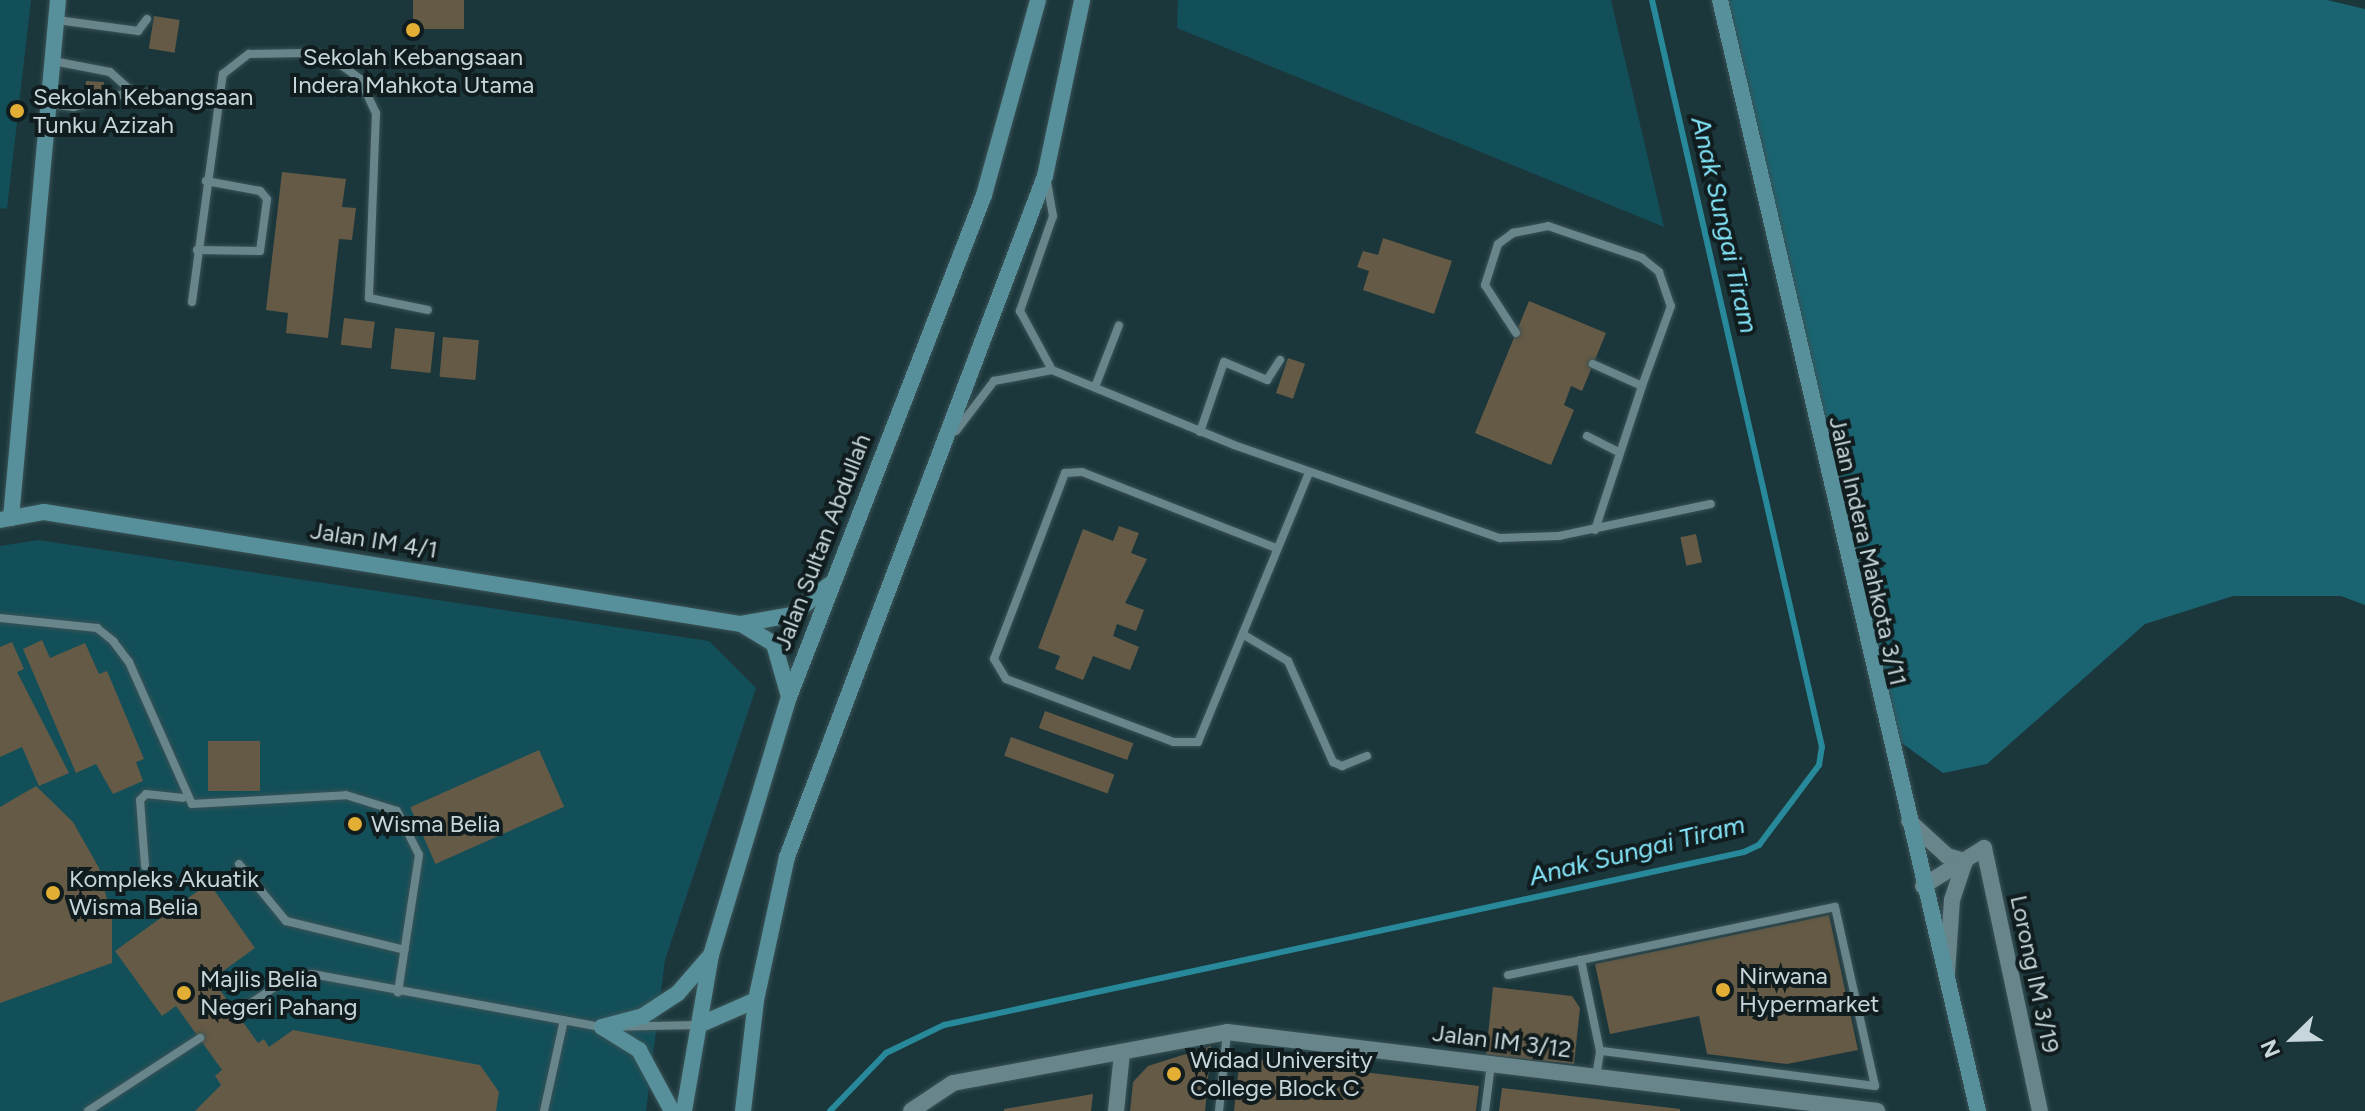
<!DOCTYPE html>
<style>
body{margin:0}
#map{position:relative;width:2365px;height:1111px;overflow:hidden;background:#1b373c;font-family:Figtree,sans-serif}
div>[style]{position:absolute}
.green>*{inset:0;background:#134f59}
.forest>*{inset:0;background:#1a6471}
.stream>*{height:6px;margin:-3px;padding:0 3px;transform-origin:3px;border-radius:3px;background:#27899a}
.building>*{inset:0;background:#655a45;transform-origin:0 0}
.roads{filter:drop-shadow(0 0 2px #3a5256) drop-shadow(0 0 2px #3a5256)}
.lane>*{height:8px;margin:-4px;padding:0 4px;transform-origin:4px;border-radius:4px;background:#68858b}
.street>*{height:16px;margin:-8px;padding:0 8px;transform-origin:8px;border-radius:8px;background:#68858b}
.secondary>*{height:16px;margin:-8px;padding:0 8px;transform-origin:8px;border-radius:8px;background:#57909a}
.dots>*{width:22px;height:22px;translate:-50% -50%;box-sizing:border-box;border:4px solid #101c1e;border-radius:50%}
span{translate:-50% -50%;white-space:nowrap;text-align:center;line-height:1.15;-webkit-text-stroke:8px #101c1e;paint-order:stroke}
.poi-label{font-size:24px;color:#c7d6da}
.left{translate:0 -50%;text-align:left}
.street-label{font-size:24px;color:#c7d6da}
.water-label{font-size:26px;color:#83e5f9;font-style:italic}
.north{position:absolute;left:2253px;top:999px;width:80px;height:80px;-webkit-text-stroke:6px #101c1e;paint-order:stroke;rotate:247deg;font-size:22px;font-weight:700;line-height:32px;text-align:center;color:#c7d6da}
.north::after{content:'';display:block;margin:auto;width:28px;height:36px;background:#c7d6da;clip-path:polygon(50% 0,100% 100%,50% 72%,0 100%)}
</style>
<div id="map">
<div class="green">
<div style="clip-path:polygon(0 0,31px 0,7px 209px,0 208px)"></div>
<div style="clip-path:polygon(1178px 0,1611px 0,1664px 227px,1177px 28px)"></div>
<div style="clip-path:polygon(38px 540px,709px 641px,756px 688px,665px 960px,646px 1111px,0 1111px,0 546px)"></div>
</div>
<div class="forest">
<div style="clip-path:polygon(1721px 0,2327px 0,2365px 9px,2365px 605px,2341px 596px,2233px 596px,2145px 624px,1987px 764px,1943px 773px,1884px 730px)"></div>
</div>
<div class="stream">
<div style="left:830px;top:1111px;width:81px;rotate:-46deg"></div>
<div style="left:886px;top:1053px;width:64px;rotate:-25.8deg"></div>
<div style="left:944px;top:1025px;width:818px;rotate:-12.2deg"></div>
<div style="left:1744px;top:852px;width:17px;rotate:-25deg"></div>
<div style="left:1759px;top:845px;width:100px;rotate:-53.1deg"></div>
<div style="left:1819px;top:765px;width:18px;rotate:-81deg"></div>
<div style="left:1822px;top:747px;width:766px;rotate:-102.82deg"></div>
</div>
<div class="building">
<div style="left:413px;top:0;width:51px;height:29px"></div>
<div style="left:154px;top:16px;width:26px;height:33px;rotate:9deg"></div>
<div style="left:86px;top:81px;width:18px;height:13px;rotate:3deg"></div>
<div style="clip-path:polygon(282px 172px,346px 179px,342px 207px,356px 208px,352px 240px,339px 239px,328px 338px,286px 333px,288px 313px,266px 310px)"></div>
<div style="clip-path:polygon(1383px 238px,1452px 261px,1434px 314px,1363px 290px,1369px 271px,1357px 267px,1363px 251px,1378px 255px)"></div>
<div style="clip-path:polygon(1529px 301px,1606px 333px,1582px 391px,1571px 386px,1564px 405px,1574px 410px,1551px 465px,1475px 433px)"></div>
<div style="left:344px;top:318px;width:31px;height:27px;rotate:7deg"></div>
<div style="left:395px;top:328px;width:40px;height:41px;rotate:6deg"></div>
<div style="left:443px;top:337px;width:36px;height:40px;rotate:5deg"></div>
<div style="left:1288px;top:358px;width:18px;height:37px;rotate:19deg"></div>
<div style="clip-path:polygon(1119px 526px,1139px 533px,1131px 553px,1147px 559px,1125px 603px,1144px 610px,1136px 631px,1117px 624px,1113px 636px,1139px 647px,1130px 670px,1093px 656px,1083px 680px,1055px 669px,1060px 656px,1038px 648px,1083px 529px,1113px 541px)"></div>
<div style="left:1696px;top:534px;width:29px;height:16px;rotate:78deg"></div>
<div style="clip-path:polygon(42px 640px,50px 658px,85px 643px,99px 674px,107px 671px,144px 759px,136px 762px,143px 781px,113px 794px,96px 764px,76px 773px,23px 649px)"></div>
<div style="clip-path:polygon(12px 642px,24px 669px,17px 672px,69px 773px,39px 786px,22px 747px,0 757px,0 647px)"></div>
<div style="left:1045px;top:711px;width:94px;height:18px;rotate:20deg"></div>
<div style="left:1011px;top:737px;width:110px;height:20px;rotate:20deg"></div>
<div style="left:260px;top:741px;width:50px;height:52px;rotate:90deg"></div>
<div style="left:539px;top:750px;width:62px;height:141px;rotate:66deg"></div>
<div style="clip-path:polygon(36px 786px,73px 822px,99px 868px,112px 919px,112px 963px,0 1003px,0 807px)"></div>
<div style="clip-path:polygon(209px 883px,255px 948px,212px 979px,258px 1043px,264px 1039px,269px 1047px,293px 1030px,480px 1065px,499px 1092px,496px 1111px,195px 1111px,221px 1085px,215px 1076px,222px 1070px,176px 1006px,162px 1016px,115px 951px)"></div>
<div style="clip-path:polygon(1829px 915px,1858px 1050px,1787px 1064px,1707px 1054px,1699px 1016px,1610px 1034px,1595px 964px)"></div>
<div style="clip-path:polygon(1493px 987px,1572px 996px,1580px 1008px,1574px 1064px,1486px 1055px)"></div>
<div style="clip-path:polygon(1211px 1046px,1205px 1111px,1130px 1111px,1133px 1082px,1148px 1066px)"></div>
<div style="clip-path:polygon(1240px 1057px,1479px 1086px,1476px 1111px,1234px 1111px)"></div>
<div style="clip-path:polygon(1502px 1088px,1680px 1109px,1680px 1111px,1499px 1111px)"></div>
<div style="clip-path:polygon(1093px 1094px,1091px 1111px,1004px 1111px,1004px 1109px)"></div>
</div>
<div class="roads">
<div class="lane">
<div style="left:57px;top:20px;width:82px;rotate:7.7deg"></div>
<div style="left:138px;top:31px;width:15px;rotate:-53deg"></div>
<div style="left:53px;top:61px;width:58px;rotate:10.9deg"></div>
<div style="left:110px;top:72px;width:30px;rotate:42deg"></div>
<div style="left:49px;top:104px;width:25px;rotate:7deg"></div>
<div style="left:74px;top:107px;width:60px;rotate:-14.5deg"></div>
<div style="left:132px;top:92px;width:84px;rotate:7.5deg"></div>
<div style="left:1046px;top:176px;width:41px;rotate:80.1deg"></div>
<div style="left:1053px;top:216px;width:101px;rotate:109.2deg"></div>
<div style="left:1020px;top:311px;width:67px;rotate:61.5deg"></div>
<div style="left:197px;top:250px;width:63px;rotate:0.9deg"></div>
<div style="left:260px;top:251px;width:52px;rotate:-82.3deg"></div>
<div style="left:267px;top:199px;width:11px;rotate:-131deg"></div>
<div style="left:260px;top:191px;width:55px;rotate:-169.5deg"></div>
<div style="left:192px;top:302px;width:230px;rotate:-82.3deg"></div>
<div style="left:223px;top:74px;width:33px;rotate:-38deg"></div>
<div style="left:249px;top:54px;width:56px;rotate:-1deg"></div>
<div style="left:305px;top:53px;width:25px;rotate:9deg"></div>
<div style="left:330px;top:57px;width:37px;rotate:36deg"></div>
<div style="left:360px;top:79px;width:38px;rotate:65deg"></div>
<div style="left:376px;top:113px;width:185px;rotate:92.2deg"></div>
<div style="left:369px;top:298px;width:60px;rotate:11.5deg"></div>
<div style="left:1516px;top:333px;width:57px;rotate:-122.9deg"></div>
<div style="left:1485px;top:285px;width:43px;rotate:-72.4deg"></div>
<div style="left:1498px;top:244px;width:19px;rotate:-36deg"></div>
<div style="left:1513px;top:233px;width:36px;rotate:-11deg"></div>
<div style="left:1548px;top:226px;width:99px;rotate:18.8deg"></div>
<div style="left:1642px;top:258px;width:22px;rotate:39deg"></div>
<div style="left:1659px;top:272px;width:36px;rotate:71deg"></div>
<div style="left:1671px;top:306px;width:85px;rotate:109.9deg"></div>
<div style="left:1642px;top:386px;width:54px;rotate:-155.8deg"></div>
<div style="left:1095px;top:387px;width:66px;rotate:-68.8deg"></div>
<div style="left:956px;top:431px;width:63px;rotate:-52.8deg"></div>
<div style="left:994px;top:381px;width:59px;rotate:-10.7deg"></div>
<div style="left:1052px;top:370px;width:197px;rotate:22.4deg"></div>
<div style="left:1234px;top:445px;width:282px;rotate:19.3deg"></div>
<div style="left:1500px;top:538px;width:59px;rotate:-1.9deg"></div>
<div style="left:1559px;top:536px;width:155px;rotate:-11.9deg"></div>
<div style="left:1200px;top:432px;width:74px;rotate:-71.1deg"></div>
<div style="left:1224px;top:362px;width:47px;rotate:22.7deg"></div>
<div style="left:1267px;top:380px;width:24px;rotate:-57deg"></div>
<div style="left:1587px;top:436px;width:35px;rotate:27deg"></div>
<div style="left:1595px;top:530px;width:151px;rotate:-71.9deg"></div>
<div style="left:1276px;top:548px;width:208px;rotate:-158.6deg"></div>
<div style="left:1082px;top:472px;width:17px;rotate:177deg"></div>
<div style="left:1065px;top:473px;width:199px;rotate:110.9deg"></div>
<div style="left:994px;top:659px;width:23px;rotate:59deg"></div>
<div style="left:1006px;top:679px;width:179px;rotate:20.6deg"></div>
<div style="left:1174px;top:742px;width:24px"></div>
<div style="left:1198px;top:742px;width:291px;rotate:-67.6deg"></div>
<div style="left:0;top:618px;width:98px;rotate:5.9deg"></div>
<div style="left:97px;top:628px;width:21px;rotate:39deg"></div>
<div style="left:113px;top:641px;width:26px;rotate:53deg"></div>
<div style="left:129px;top:662px;width:155px;rotate:66.1deg"></div>
<div style="left:192px;top:804px;width:154px;rotate:-3.3deg"></div>
<div style="left:346px;top:795px;width:53px;rotate:17.4deg"></div>
<div style="left:397px;top:811px;width:49px;rotate:63.4deg"></div>
<div style="left:419px;top:855px;width:139px;rotate:98.7deg"></div>
<div style="left:1244px;top:635px;width:51px;rotate:30.6deg"></div>
<div style="left:1288px;top:661px;width:111px;rotate:66deg"></div>
<div style="left:1333px;top:762px;width:10px;rotate:24deg"></div>
<div style="left:1342px;top:766px;width:27px;rotate:-22deg"></div>
<div style="left:239px;top:864px;width:74px;rotate:50.5deg"></div>
<div style="left:286px;top:921px;width:122px;rotate:13.7deg"></div>
<div style="left:145px;top:866px;width:66px;rotate:-94.3deg"></div>
<div style="left:140px;top:800px;width:8px;rotate:-45deg"></div>
<div style="left:146px;top:794px;width:37px;rotate:6deg"></div>
<div style="left:1508px;top:975px;width:75px;rotate:-11.6deg"></div>
<div style="left:236px;top:1013px;width:54px;rotate:-33.7deg"></div>
<div style="left:281px;top:983px;width:32px;rotate:-16deg"></div>
<div style="left:312px;top:974px;width:295px;rotate:10.4deg"></div>
<div style="left:602px;top:1027px;width:97px;rotate:-1.2deg"></div>
<div style="left:1596px;top:1077px;width:26px;rotate:-81deg"></div>
<div style="left:1600px;top:1051px;width:93px;rotate:-101.8deg"></div>
<div style="left:1581px;top:960px;width:259px;rotate:-11.8deg"></div>
<div style="left:1835px;top:907px;width:183px;rotate:77.4deg"></div>
<div style="left:1875px;top:1086px;width:277px;rotate:-172.7deg"></div>
<div style="left:88px;top:1111px;width:134px;rotate:-33.1deg"></div>
<div style="left:544px;top:1111px;width:93px;rotate:-77.6deg"></div>
<div style="left:1219px;top:1111px;width:79px;rotate:-84.2deg"></div>
<div style="left:1485px;top:1111px;width:47px;rotate:-82.7deg"></div>
</div>
<div class="street">
<div style="left:1909px;top:821px;width:52px;rotate:42.6deg"></div>
<div style="left:1947px;top:856px;width:19px;rotate:16deg"></div>
<div style="left:1923px;top:886px;width:72px;rotate:-31.9deg"></div>
<div style="left:1984px;top:848px;width:269px;rotate:78deg"></div>
<div style="left:1947px;top:973px;width:73px;rotate:-86.1deg"></div>
<div style="left:1952px;top:900px;width:41px;rotate:-71.6deg"></div>
<div style="left:911px;top:1111px;width:50px;rotate:-33.7deg"></div>
<div style="left:953px;top:1083px;width:279px;rotate:-10.5deg"></div>
<div style="left:1227px;top:1032px;width:655px;rotate:6.93deg"></div>
<div style="left:1116px;top:1111px;width:58px;rotate:-84.1deg"></div>
</div>
<div class="secondary">
<div style="left:1720px;top:0;width:1141px;rotate:76.93deg"></div>
<div style="left:11px;top:518px;width:520px;rotate:-84.82deg"></div>
<div style="left:0;top:520px;width:45px;rotate:-10.3deg"></div>
<div style="left:44px;top:512px;width:706px;rotate:9.13deg"></div>
<div style="left:741px;top:624px;width:52px;rotate:-10deg"></div>
<div style="left:792px;top:615px;width:48px;rotate:-39deg"></div>
<div style="left:741px;top:624px;width:39px;rotate:31deg"></div>
<div style="left:774px;top:644px;width:51px;rotate:74.1deg"></div>
<div style="left:699px;top:1025px;width:62px;rotate:-23.7deg"></div>
<div style="left:602px;top:1027px;width:42px;rotate:-15deg"></div>
<div style="left:643px;top:1016px;width:42px;rotate:-33.3deg"></div>
<div style="left:678px;top:993px;width:50px;rotate:-49deg"></div>
<div style="left:602px;top:1027px;width:44px;rotate:31.9deg"></div>
<div style="left:639px;top:1050px;width:69px;rotate:61.6deg"></div>
<div style="left:684px;top:1111px;width:158px;rotate:-80.2deg"></div>
<div style="left:711px;top:955px;width:270px;rotate:-73.2deg"></div>
<div style="left:789px;top:697px;width:539px;rotate:-68.77deg"></div>
<div style="left:984px;top:195px;width:202px;rotate:-74.5deg"></div>
<div style="left:743px;top:1111px;width:112px;rotate:-83.3deg"></div>
<div style="left:756px;top:1000px;width:146px;rotate:-77.8deg"></div>
<div style="left:787px;top:857px;width:728px;rotate:-69.25deg"></div>
<div style="left:1045px;top:176px;width:180px;rotate:-78.1deg"></div>
</div>
</div>
<div class="dots">
<div style="left:413px;top:30px;background:#e2af34"></div>
<div style="left:17px;top:111px;background:#e2af34"></div>
<div style="left:355px;top:824px;background:#e2af34"></div>
<div style="left:53px;top:893px;background:#e2af34"></div>
<div style="left:1723px;top:990px;background:#e2af34"></div>
<div style="left:184px;top:993px;background:#e2af34"></div>
<div style="left:1174px;top:1074px;background:#e2af34"></div>
</div>
<div class="poi-label">
<span style="left:413px;top:71px">Sekolah Kebangsaan<br>Indera Mahkota Utama</span>
<span class="left" style="left:33px;top:111px">Sekolah Kebangsaan<br>Tunku Azizah</span>
<span class="left" style="left:371px;top:824px">Wisma Belia</span>
<span class="left" style="left:69px;top:893px">Kompleks Akuatik<br>Wisma Belia</span>
<span class="left" style="left:1739px;top:990px">Nirwana<br>Hypermarket</span>
<span class="left" style="left:200px;top:993px">Majlis Belia<br>Negeri Pahang</span>
<span class="left" style="left:1190px;top:1074px">Widad University<br>College Block C</span>
</div>
<div class="street-label">
<span style="left:374px;top:540px;rotate:9deg">Jalan IM 4/1</span>
<span style="left:822px;top:542px;rotate:-69deg">Jalan Sultan Abdullah</span>
<span style="left:1868px;top:551px;rotate:77deg">Jalan Indera Mahkota 3/11</span>
<span style="left:2035px;top:974px;rotate:78deg">Lorong IM 3/19</span>
<span style="left:1502px;top:1041px;rotate:7deg">Jalan IM 3/12</span>
</div>
<div class="water-label">
<span style="left:1724px;top:225px;rotate:77deg">Anak Sungai Tiram</span>
<span style="left:1637px;top:851px;rotate:-14deg">Anak Sungai Tiram</span>
</div>
<div class="north">N</div>
</div>
